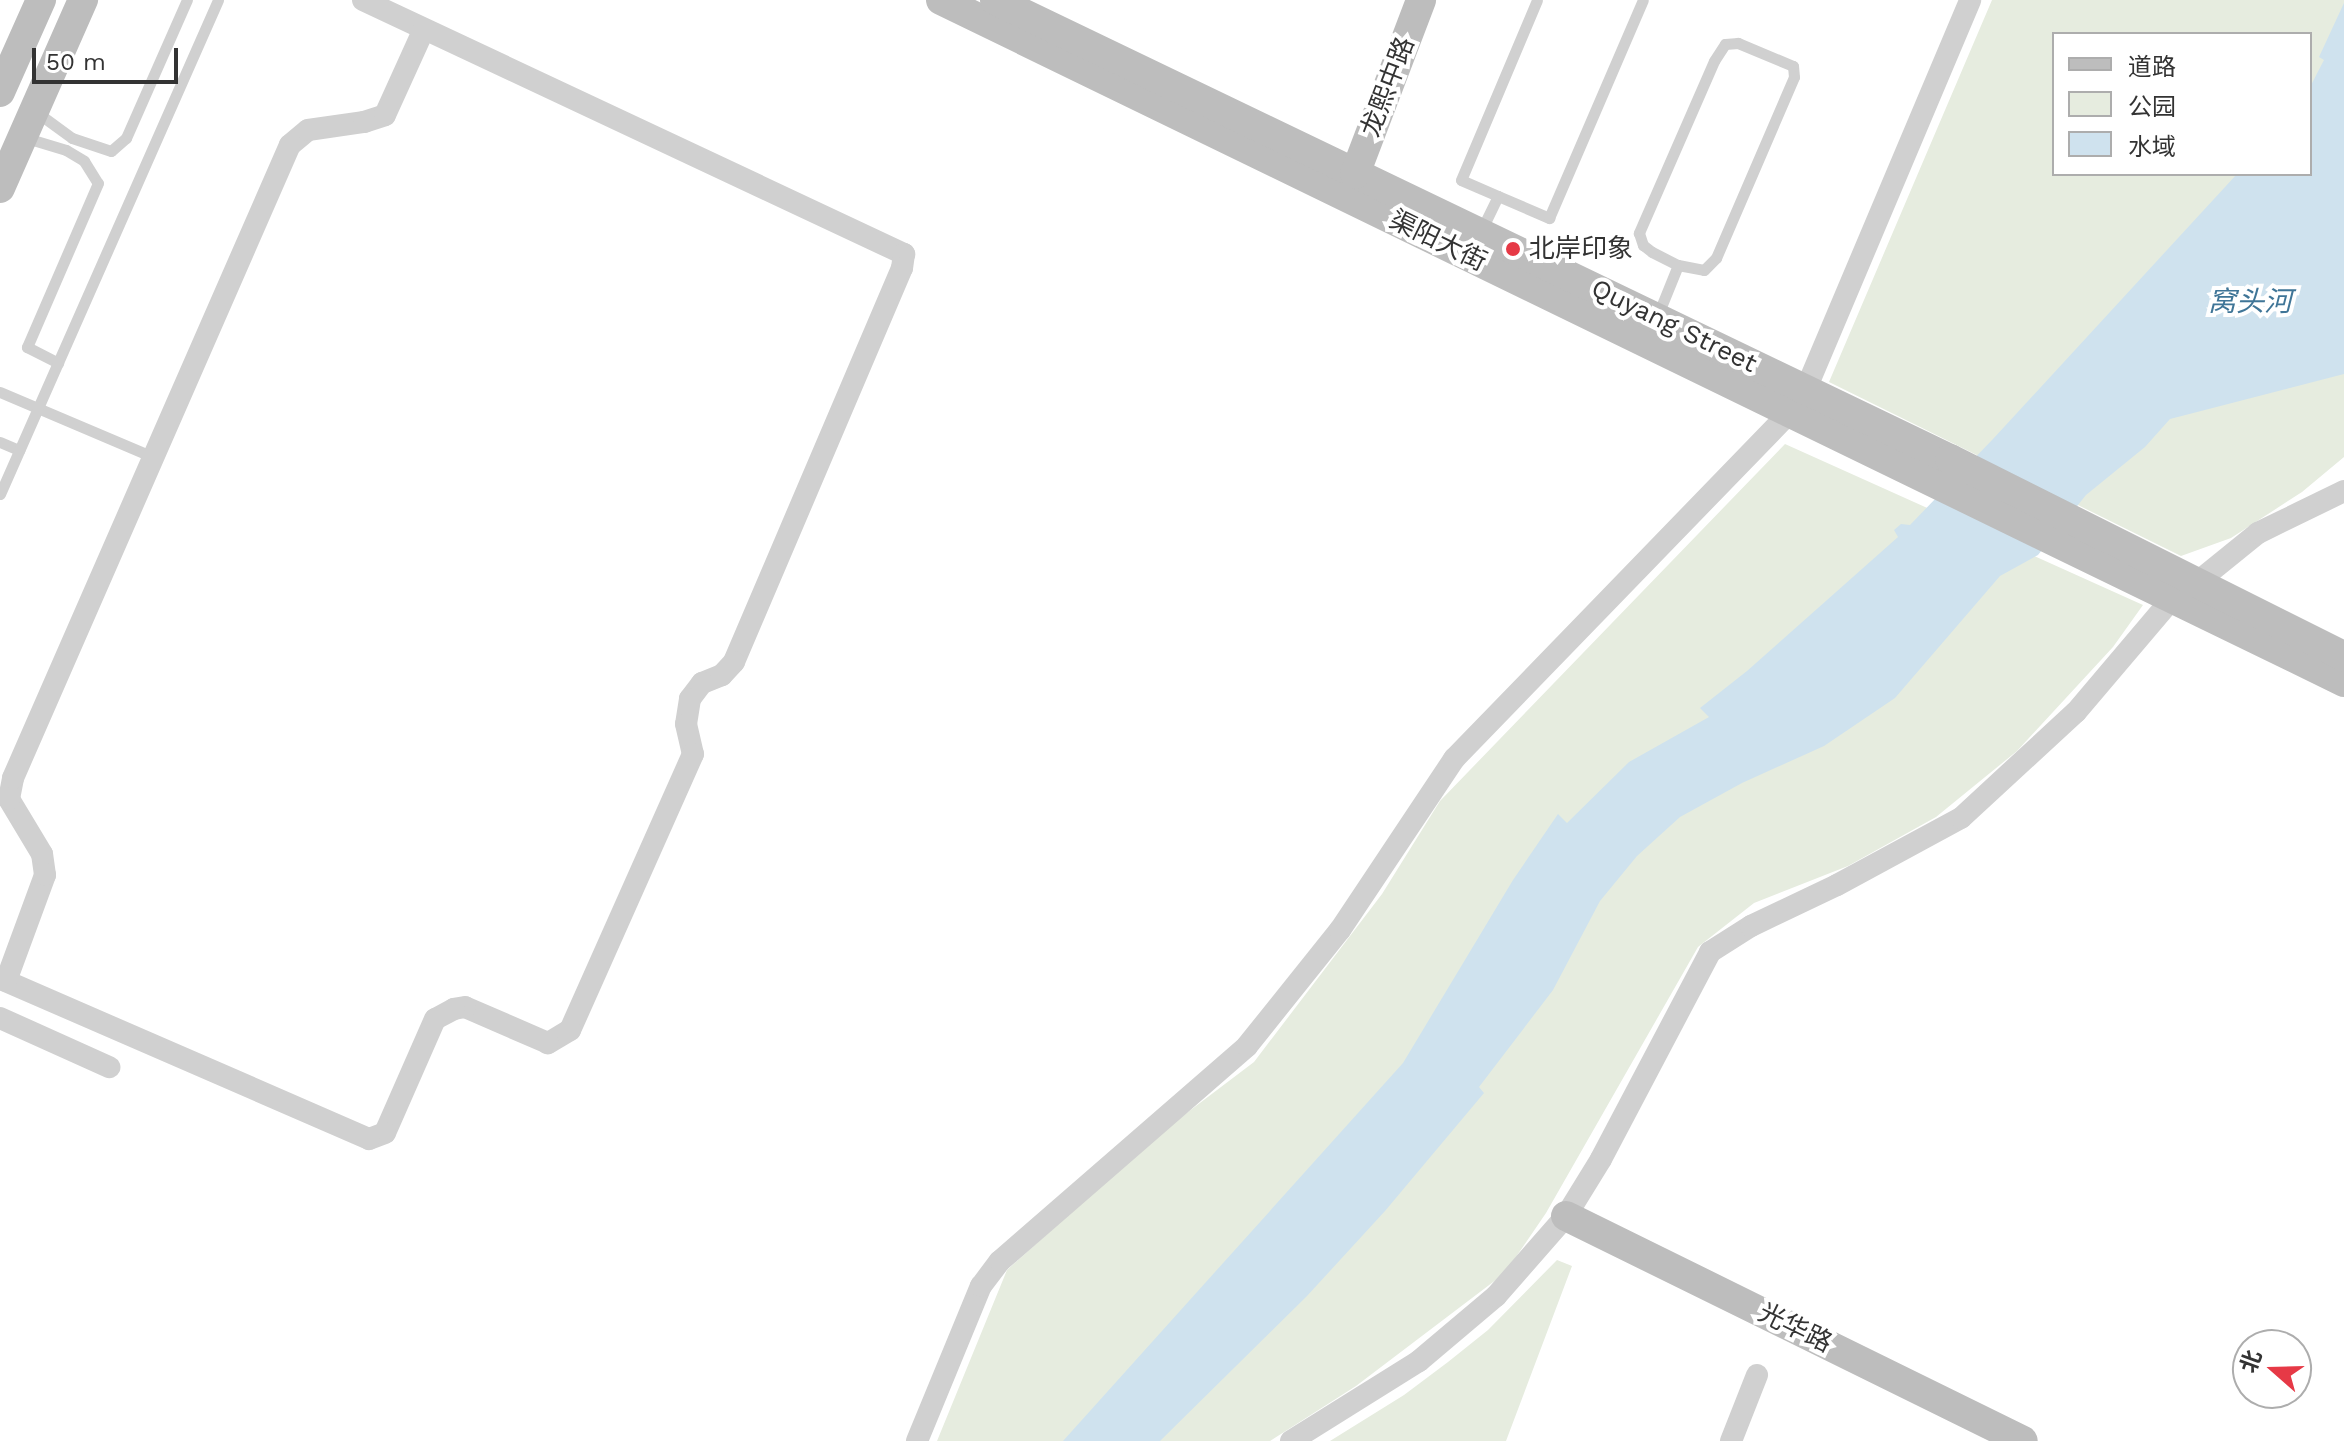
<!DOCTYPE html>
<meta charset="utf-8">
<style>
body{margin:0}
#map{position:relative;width:2344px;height:1441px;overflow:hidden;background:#fff;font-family:"Work Sans","Noto Sans SC",sans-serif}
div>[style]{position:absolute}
.green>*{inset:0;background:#e6ecdf}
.water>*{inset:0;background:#cfe2ee}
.lane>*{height:11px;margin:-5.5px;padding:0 5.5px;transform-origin:5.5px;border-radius:5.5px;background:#d0d0d0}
.street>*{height:22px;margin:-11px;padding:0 11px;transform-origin:11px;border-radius:11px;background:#d0d0d0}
.secondary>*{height:30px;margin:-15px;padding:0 15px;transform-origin:15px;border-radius:15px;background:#bdbdbd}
.dots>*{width:22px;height:22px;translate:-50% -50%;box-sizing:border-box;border:4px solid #fff;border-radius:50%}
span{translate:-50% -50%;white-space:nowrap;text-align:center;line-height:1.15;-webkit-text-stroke:8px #fff;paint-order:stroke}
.street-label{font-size:26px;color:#333}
.poi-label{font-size:26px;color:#333}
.left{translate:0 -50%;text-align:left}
.water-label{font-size:28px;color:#3f7597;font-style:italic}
.legend{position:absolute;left:2052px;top:32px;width:260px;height:144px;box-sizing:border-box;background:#fff;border:2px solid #adadad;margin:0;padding:10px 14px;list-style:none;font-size:24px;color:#333}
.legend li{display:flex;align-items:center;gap:16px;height:40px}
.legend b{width:40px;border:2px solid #adadad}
.north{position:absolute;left:2232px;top:1329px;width:80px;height:80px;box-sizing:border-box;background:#fff;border:2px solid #adadad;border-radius:50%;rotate:290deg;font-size:22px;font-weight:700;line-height:32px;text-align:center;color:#333}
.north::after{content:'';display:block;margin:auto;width:28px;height:36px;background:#e63946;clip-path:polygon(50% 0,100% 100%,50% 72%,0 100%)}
.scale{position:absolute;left:32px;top:48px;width:146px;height:36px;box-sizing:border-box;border:4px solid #333;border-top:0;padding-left:10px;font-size:24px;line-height:28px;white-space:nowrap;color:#333;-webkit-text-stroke:6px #fff;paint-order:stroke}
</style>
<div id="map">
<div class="green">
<div style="clip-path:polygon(evenodd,1992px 0,2344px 0,2344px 457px,2302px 492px,2231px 538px,2181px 556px,1829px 382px,1992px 0,2054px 34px,2310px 34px,2310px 174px,2054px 174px,2054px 34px)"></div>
<div style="clip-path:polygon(1785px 444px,2143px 605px,2113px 647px,2017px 751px,1936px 817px,1848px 866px,1754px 903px,1698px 947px,1546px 1213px,1505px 1273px,1356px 1386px,1270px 1441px,937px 1441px,1007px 1270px,1155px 1137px,1254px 1062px,1382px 894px,1440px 801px)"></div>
<div style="clip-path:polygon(1557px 1260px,1572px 1266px,1506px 1441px,1330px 1441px,1404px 1395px,1448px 1362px,1488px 1330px)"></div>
</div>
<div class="water">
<div style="clip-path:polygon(2344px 3px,2344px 374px,2170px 419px,2145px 447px,2086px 495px,2038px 555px,2000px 576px,1895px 698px,1824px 746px,1742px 783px,1680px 817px,1637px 856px,1600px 901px,1553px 990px,1479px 1087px,1484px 1093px,1385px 1211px,1307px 1296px,1160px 1441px,1063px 1441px,1403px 1063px,1513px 880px,1558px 814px,1567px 823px,1629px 762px,1709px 717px,1700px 708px,1747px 671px,1898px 537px,1894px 530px,1901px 524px,1910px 525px,1993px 439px,2237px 174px,2310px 174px,2310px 87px,2324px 60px,2319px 57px)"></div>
</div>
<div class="lane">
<div style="left:35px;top:111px;width:46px;rotate:36.1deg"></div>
<div style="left:72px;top:138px;width:41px;rotate:18.4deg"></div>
<div style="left:111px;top:151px;width:20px;rotate:-41deg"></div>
<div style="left:126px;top:138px;width:151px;rotate:-66.2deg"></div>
<div style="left:23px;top:137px;width:45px;rotate:16.8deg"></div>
<div style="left:66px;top:150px;width:21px;rotate:31deg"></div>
<div style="left:84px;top:161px;width:26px;rotate:58deg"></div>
<div style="left:98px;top:183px;width:179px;rotate:113.4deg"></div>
<div style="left:27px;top:347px;width:35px;rotate:27deg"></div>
<div style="left:1498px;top:196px;width:56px;rotate:23.3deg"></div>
<div style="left:1549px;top:218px;width:237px;rotate:-66.7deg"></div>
<div style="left:1480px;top:233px;width:41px;rotate:-64.1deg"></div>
<div style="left:1498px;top:196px;width:40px;rotate:-156.6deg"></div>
<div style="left:1461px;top:180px;width:195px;rotate:-67.1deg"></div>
<div style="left:1657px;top:317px;width:56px;rotate:-68deg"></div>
<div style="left:1678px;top:265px;width:26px;rotate:11deg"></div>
<div style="left:1704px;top:270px;width:17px;rotate:-45deg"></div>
<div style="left:1716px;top:258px;width:197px;rotate:-66.7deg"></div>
<div style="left:1794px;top:77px;width:11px;rotate:-95deg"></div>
<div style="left:1793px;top:66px;width:60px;rotate:-157.3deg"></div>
<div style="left:1738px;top:43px;width:13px;rotate:176deg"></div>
<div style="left:1725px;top:44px;width:20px;rotate:123deg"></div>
<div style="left:1714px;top:61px;width:188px;rotate:113.6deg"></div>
<div style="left:1639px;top:233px;width:13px;rotate:72deg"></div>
<div style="left:1643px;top:245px;width:11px;rotate:38deg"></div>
<div style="left:1652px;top:252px;width:29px;rotate:27deg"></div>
<div style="left:0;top:392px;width:166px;rotate:23deg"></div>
<div style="left:0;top:442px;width:21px;rotate:23deg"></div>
<div style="left:0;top:494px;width:540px;rotate:-66.19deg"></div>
</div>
<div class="street">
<div style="left:363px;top:0;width:598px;rotate:25.15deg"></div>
<div style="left:904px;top:254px;width:14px;rotate:98deg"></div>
<div style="left:902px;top:268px;width:428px;rotate:113.1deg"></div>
<div style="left:734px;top:662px;width:18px;rotate:133deg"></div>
<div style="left:722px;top:675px;width:22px;rotate:158deg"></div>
<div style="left:702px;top:683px;width:20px;rotate:127deg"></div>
<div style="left:690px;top:699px;width:25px;rotate:99deg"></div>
<div style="left:686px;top:724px;width:31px;rotate:77deg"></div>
<div style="left:693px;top:754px;width:302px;rotate:114deg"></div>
<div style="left:570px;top:1030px;width:26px;rotate:149deg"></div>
<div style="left:548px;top:1043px;width:90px;rotate:-156.6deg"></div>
<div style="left:465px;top:1007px;width:11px;rotate:170deg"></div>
<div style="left:454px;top:1009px;width:21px;rotate:152deg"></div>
<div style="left:435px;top:1019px;width:124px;rotate:113.7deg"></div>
<div style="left:385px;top:1133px;width:17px;rotate:159deg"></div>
<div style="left:369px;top:1139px;width:396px;rotate:-156.5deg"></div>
<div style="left:6px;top:981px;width:113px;rotate:-69.8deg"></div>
<div style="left:45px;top:875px;width:21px;rotate:-98deg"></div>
<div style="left:42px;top:854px;width:64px;rotate:-121deg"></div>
<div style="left:9px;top:799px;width:21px;rotate:-79deg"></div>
<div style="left:13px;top:778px;width:691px;rotate:-66.37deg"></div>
<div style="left:290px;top:145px;width:23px;rotate:-40deg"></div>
<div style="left:308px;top:130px;width:57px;rotate:-8.1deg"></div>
<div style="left:364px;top:122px;width:22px;rotate:-18deg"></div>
<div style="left:385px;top:115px;width:94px;rotate:-65.6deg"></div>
<div style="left:1806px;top:389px;width:422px;rotate:-67.1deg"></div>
<div style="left:2195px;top:584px;width:81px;rotate:-39deg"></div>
<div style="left:2258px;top:533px;width:96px;rotate:-26deg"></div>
<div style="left:0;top:1018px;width:120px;rotate:24.2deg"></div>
<div style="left:917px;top:1441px;width:168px;rotate:-67.6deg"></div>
<div style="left:981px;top:1286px;width:31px;rotate:-53deg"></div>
<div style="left:1000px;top:1261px;width:327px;rotate:-41deg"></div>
<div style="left:1247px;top:1046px;width:149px;rotate:-51.3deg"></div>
<div style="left:1340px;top:930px;width:206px;rotate:-56.3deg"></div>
<div style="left:1454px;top:759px;width:484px;rotate:-45.9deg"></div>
<div style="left:1291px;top:1441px;width:151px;rotate:-32deg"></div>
<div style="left:1419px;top:1361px;width:101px;rotate:-40.2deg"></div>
<div style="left:1496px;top:1296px;width:106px;rotate:-48.8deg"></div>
<div style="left:1566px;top:1216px;width:67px;rotate:-58.4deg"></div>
<div style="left:1601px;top:1159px;width:234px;rotate:-62.2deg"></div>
<div style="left:1710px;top:952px;width:49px;rotate:-32.4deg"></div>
<div style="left:1751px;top:926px;width:95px;rotate:-25.5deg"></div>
<div style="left:1837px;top:885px;width:141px;rotate:-28.4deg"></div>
<div style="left:1961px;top:818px;width:156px;rotate:-42.7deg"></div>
<div style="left:2076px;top:712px;width:148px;rotate:-49.7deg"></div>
<div style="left:1731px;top:1441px;width:71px;rotate:-68.5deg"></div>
</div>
<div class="secondary">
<div style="left:941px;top:0;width:1560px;rotate:25.92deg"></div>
<div style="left:995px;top:0;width:1060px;rotate:25.67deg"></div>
<div style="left:1950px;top:459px;width:441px;rotate:26.6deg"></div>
<div style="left:0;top:92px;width:101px;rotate:-66deg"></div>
<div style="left:1355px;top:174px;width:186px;rotate:-69.2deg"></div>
<div style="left:0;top:188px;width:206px;rotate:-66.2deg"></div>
<div style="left:1566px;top:1216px;width:509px;rotate:26.21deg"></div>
</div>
<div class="dots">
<div style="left:1513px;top:249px;background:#e63946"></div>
</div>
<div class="street-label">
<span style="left:1388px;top:87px;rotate:-69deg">龙熙中路</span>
<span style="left:1438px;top:241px;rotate:26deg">渠阳大街</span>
<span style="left:1674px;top:326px;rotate:26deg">Quyang Street</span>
<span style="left:1795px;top:1328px;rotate:26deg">光华路</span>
</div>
<div class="poi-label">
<span class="left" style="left:1529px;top:249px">北岸印象</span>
</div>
<div class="water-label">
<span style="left:2250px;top:302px">窝头河</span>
</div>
<ul class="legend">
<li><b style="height:10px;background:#bdbdbd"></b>道路</li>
<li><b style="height:22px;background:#e6ecdf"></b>公园</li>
<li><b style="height:22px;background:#cfe2ee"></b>水域</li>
</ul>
<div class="north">北</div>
<div class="scale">50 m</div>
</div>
